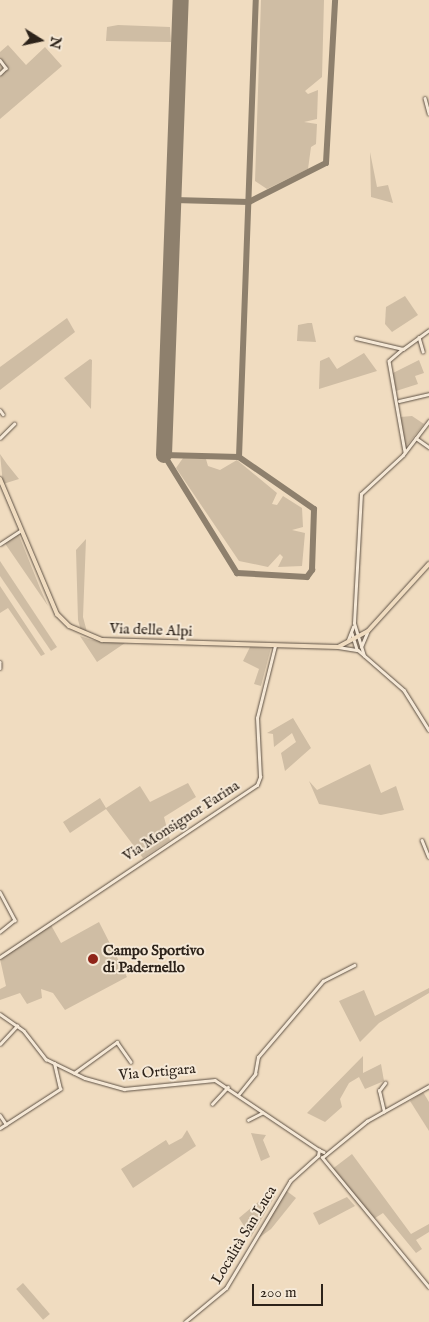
<!DOCTYPE html>
<meta charset="utf-8">
<style>
body{margin:0}
#map{position:relative;width:429px;height:1322px;overflow:hidden;background:#f0dcc0;font-family:"IM FELL English",serif}
div>[style]{position:absolute}
.green>*{inset:0;background:#cfbda4;transform-origin:0 0}
.taxiway>*{height:6px;margin:-3px;padding:0 3px;transform-origin:3px;border-radius:3px;background:#8e806d}
.runway>*{height:16px;margin:-8px;padding:0 8px;transform-origin:8px;border-radius:8px;background:#8e806d}
.roads{filter:drop-shadow(0 0 1px #5e5144) drop-shadow(0 0 1px #5e5144)}
.minor>*{height:2.5px;margin:-1.25px;padding:0 1.25px;transform-origin:1.25px;border-radius:1.25px;background:#f5e8d6}
.major>*{height:4px;margin:-2px;padding:0 2px;transform-origin:2px;border-radius:2px;background:#f0dcc0}
.dots>*{width:14px;height:14px;translate:-50% -50%;box-sizing:border-box;border:2px solid #f5e8d6;border-radius:50%}
span{translate:-50% -50%;white-space:nowrap;text-align:center;line-height:1.15;-webkit-text-stroke:4px #f5e8d6;paint-order:stroke}
.street-label{font-size:15px;color:#2d231a}
.poi-label{font-size:15px;color:#2d231a;font-weight:700}
.left{translate:0 -50%;text-align:left}
.north{position:absolute;left:15px;top:15px;width:50px;height:50px;-webkit-text-stroke:4px #f5e8d6;paint-order:stroke;rotate:100deg;font-size:14px;font-weight:700;line-height:20px;text-align:center;color:#2d231a}
.north::after{content:'';display:block;margin:auto;width:18px;height:22px;background:#2d231a;clip-path:polygon(50% 0,100% 100%,50% 72%,0 100%)}
.scale{position:absolute;left:252px;top:1284px;width:71px;height:22px;box-sizing:border-box;border:2px solid #2d231a;border-top:0;padding-left:6px;font-size:15px;line-height:18px;white-space:nowrap;color:#2d231a;-webkit-text-stroke:4px #f5e8d6;paint-order:stroke}
</style>
<div id="map">
<div class="green">
<div style="clip-path:polygon(261px 0,324px 0,322px 77px,305px 91px,308px 94px,318px 90px,317px 119px,304px 122px,317px 124px,316px 144px,311px 147px,308px 169px,267px 189px,255px 181px)"></div>
<div style="clip-path:polygon(118px 25px,170px 27px,171px 42px,106px 41px,107px 27px)"></div>
<div style="clip-path:polygon(8px 45px,26px 65px,45px 47px,62px 66px,0 119px,0 52px)"></div>
<div style="clip-path:polygon(370px 152px,377px 187px,388px 185px,393px 203px,371px 197px)"></div>
<div style="clip-path:polygon(405px 296px,418px 315px,392px 332px,385px 324px,386px 307px)"></div>
<div style="clip-path:polygon(67px 318px,75px 332px,0 390px,0 367px)"></div>
<div style="clip-path:polygon(308px 323px,312px 323px,316px 342px,297px 341px,298px 325px)"></div>
<div style="clip-path:polygon(364px 353px,377px 371px,319px 389px,320px 361px,329px 357px,337px 369px)"></div>
<div style="clip-path:polygon(90px 359px,92px 360px,91px 409px,64px 378px)"></div>
<div style="clip-path:polygon(419px 360px,424px 373px,415px 376px,418px 384px,396px 391px,393px 373px)"></div>
<div style="clip-path:polygon(412px 416px,424px 424px,404px 449px,400px 417px)"></div>
<div style="clip-path:polygon(0 454px,7px 464px,19px 479px,3px 484px)"></div>
<div style="clip-path:polygon(183px 458px,206px 459px,208px 466px,220px 470px,237px 460px,277px 493px,272px 504px,277px 505px,283px 496px,302px 508px,303px 527px,292px 530px,305px 533px,302px 566px,278px 567px,283px 557px,280px 554px,268px 567px,239px 561px,176px 468px)"></div>
<div style="clip-path:polygon(18px 533px,40px 588px,48px 606px,4px 542px)"></div>
<div style="clip-path:polygon(86px 539px,83px 617px,87px 632px,81px 631px,78px 620px,76px 550px)"></div>
<div style="clip-path:polygon(0 561px,57px 647px,51px 651px,0 576px)"></div>
<div style="clip-path:polygon(0 586px,45px 654px,41px 656px,8px 608px,0 613px)"></div>
<div style="clip-path:polygon(80px 636px,92px 640px,125px 643px,97px 662px)"></div>
<div style="clip-path:polygon(250px 647px,271px 648px,261px 686px,254px 684px,259px 669px,243px 661px)"></div>
<div style="clip-path:polygon(293px 718px,311px 748px,285px 771px,281px 753px,296px 742px,292px 733px,274px 747px,273px 734px,267px 733px)"></div>
<div style="clip-path:polygon(370px 764px,381px 793px,396px 786px,404px 810px,381px 815px,319px 804px,309px 781px,317px 790px)"></div>
<div style="clip-path:polygon(188px 783px,196px 797px,164px 817px,170px 840px,143px 858px,106px 809px,70px 833px,63px 822px,100px 798px,106px 808px,140px 786px,150px 802px)"></div>
<div style="clip-path:polygon(99px 922px,127px 977px,65px 1010px,53px 993px,41px 989px,42px 998px,27px 1004px,20px 993px,0 1000px,0 989px,6px 986px,0 959px,51px 925px,61px 943px)"></div>
<div style="clip-path:polygon(429px 988px,429px 993px,379px 1023px,360px 1042px,339px 1001px,364px 990px,375px 1016px)"></div>
<div style="clip-path:polygon(363px 1056px,363px 1073px,381px 1064px,384px 1081px,365px 1089px,359px 1077px,349px 1083px,340px 1099px,342px 1107px,325px 1122px,307px 1113px)"></div>
<div style="clip-path:polygon(423px 1092px,429px 1102px,429px 1131px,410px 1101px)"></div>
<div style="clip-path:polygon(187px 1130px,196px 1146px,133px 1188px,121px 1169px,166px 1140px,169px 1145px,182px 1138px)"></div>
<div style="clip-path:polygon(251px 1133px,266px 1135px,263px 1140px,270px 1157px,261px 1161px)"></div>
<div style="clip-path:polygon(352px 1154px,411px 1234px,429px 1224px,429px 1232px,416px 1240px,422px 1249px,416px 1253px,383px 1213px,372px 1220px,334px 1175px,331px 1170px)"></div>
<div style="clip-path:polygon(284px 1189px,296px 1198px,271px 1229px,252px 1243px)"></div>
<div style="clip-path:polygon(269px 1193px,275px 1196px,251px 1237px,239px 1218px)"></div>
<div style="clip-path:polygon(347px 1197px,355px 1206px,319px 1225px,313px 1213px)"></div>
<div style="left:23px;top:1283px;width:41px;height:9px;rotate:49deg"></div>
</div>
<div class="taxiway">
<div style="left:174px;top:200px;width:75px;rotate:1.5deg"></div>
<div style="left:249px;top:202px;width:86px;rotate:-26.9deg"></div>
<div style="left:326px;top:163px;width:163px;rotate:-86.8deg"></div>
<div style="left:164px;top:455px;width:75px;rotate:1.5deg"></div>
<div style="left:239px;top:457px;width:457px;rotate:-87.9deg"></div>
<div style="left:164px;top:455px;width:139px;rotate:58.3deg"></div>
<div style="left:237px;top:573px;width:70px;rotate:3.3deg"></div>
<div style="left:307px;top:577px;width:9px;rotate:-54deg"></div>
<div style="left:312px;top:570px;width:61px;rotate:-88.1deg"></div>
<div style="left:314px;top:509px;width:91px;rotate:-145.3deg"></div>
</div>
<div class="runway">
<div style="left:164px;top:455px;width:455px;rotate:-87.9deg"></div>
</div>
<div class="roads">
<div class="minor">
<div style="left:0;top:60px;width:10px;rotate:53deg"></div>
<div style="left:6px;top:68px;width:8px;rotate:135deg"></div>
<div style="left:425px;top:98px;width:16px;rotate:75deg"></div>
<div style="left:419px;top:337px;width:15px;rotate:74deg"></div>
<div style="left:356px;top:338px;width:48px;rotate:13.2deg"></div>
<div style="left:403px;top:349px;width:32px;rotate:-36deg"></div>
<div style="left:403px;top:349px;width:18px;rotate:139deg"></div>
<div style="left:389px;top:361px;width:92px;rotate:80deg"></div>
<div style="left:399px;top:401px;width:31px;rotate:-13deg"></div>
<div style="left:0;top:410px;width:5px;rotate:53deg"></div>
<div style="left:0;top:438px;width:20px;rotate:-45deg"></div>
<div style="left:416px;top:438px;width:16px;rotate:35deg"></div>
<div style="left:0;top:544px;width:24px;rotate:-33deg"></div>
<div style="left:352px;top:633px;width:17px;rotate:73deg"></div>
<div style="left:348px;top:640px;width:14px;rotate:-69deg"></div>
<div style="left:338px;top:647px;width:20px;rotate:9deg"></div>
<div style="left:358px;top:650px;width:61px;rotate:41deg"></div>
<div style="left:404px;top:690px;width:47px;rotate:58deg"></div>
<div style="left:361px;top:647px;width:15px;rotate:-67deg"></div>
<div style="left:364px;top:656px;width:34px;rotate:-107deg"></div>
<div style="left:354px;top:623px;width:129px;rotate:-86.9deg"></div>
<div style="left:361px;top:494px;width:57px;rotate:-42.9deg"></div>
<div style="left:403px;top:455px;width:43px;rotate:-52.6deg"></div>
<div style="left:0;top:662px;width:6px;rotate:90deg"></div>
<div style="left:422px;top:840px;width:18px;rotate:68deg"></div>
<div style="left:0;top:892px;width:32px;rotate:62deg"></div>
<div style="left:15px;top:920px;width:19px;rotate:141deg"></div>
<div style="left:0;top:957px;width:309px;rotate:-33.8deg"></div>
<div style="left:257px;top:785px;width:9px;rotate:-69deg"></div>
<div style="left:260px;top:777px;width:59px;rotate:-92.9deg"></div>
<div style="left:257px;top:718px;width:74px;rotate:-76deg"></div>
<div style="left:0;top:1014px;width:29px;rotate:35deg"></div>
<div style="left:24px;top:1031px;width:36px;rotate:52deg"></div>
<div style="left:46px;top:1059px;width:43px;rotate:26deg"></div>
<div style="left:85px;top:1078px;width:41px;rotate:15.8deg"></div>
<div style="left:124px;top:1089px;width:91px;rotate:-5.6deg"></div>
<div style="left:215px;top:1080px;width:125px;rotate:33.9deg"></div>
<div style="left:0;top:1044px;width:25px;rotate:-47deg"></div>
<div style="left:74px;top:1073px;width:53px;rotate:-35.8deg"></div>
<div style="left:117px;top:1042px;width:24px;rotate:55deg"></div>
<div style="left:239px;top:1094px;width:26px;rotate:-51deg"></div>
<div style="left:255px;top:1074px;width:17px;rotate:-80deg"></div>
<div style="left:258px;top:1057px;width:100px;rotate:-49.5deg"></div>
<div style="left:323px;top:981px;width:35px;rotate:-27deg"></div>
<div style="left:212px;top:1104px;width:23px;rotate:-47deg"></div>
<div style="left:384px;top:1112px;width:22px;rotate:-103deg"></div>
<div style="left:379px;top:1091px;width:10px;rotate:-53deg"></div>
<div style="left:0;top:1115px;width:11px;rotate:56deg"></div>
<div style="left:248px;top:1120px;width:16px;rotate:-27deg"></div>
<div style="left:0;top:1128px;width:72px;rotate:-33deg"></div>
<div style="left:60px;top:1089px;width:26px;rotate:-103deg"></div>
<div style="left:318px;top:1156px;width:6px;rotate:-81deg"></div>
<div style="left:319px;top:1150px;width:5px;rotate:22deg"></div>
<div style="left:322px;top:1157px;width:168px;rotate:50.5deg"></div>
<div style="left:323px;top:1157px;width:57px;rotate:-39.3deg"></div>
<div style="left:367px;top:1121px;width:71px;rotate:-29.4deg"></div>
<div style="left:185px;top:1322px;width:53px;rotate:-39.7deg"></div>
<div style="left:226px;top:1288px;width:125px;rotate:-59.1deg"></div>
<div style="left:290px;top:1181px;width:38px;rotate:-42deg"></div>
</div>
<div class="major">
<div style="left:0;top:479px;width:147px;rotate:67.1deg"></div>
<div style="left:57px;top:614px;width:17px;rotate:45deg"></div>
<div style="left:69px;top:626px;width:36px;rotate:23deg"></div>
<div style="left:102px;top:640px;width:236px;rotate:1.7deg"></div>
<div style="left:338px;top:647px;width:34px;rotate:-28deg"></div>
<div style="left:368px;top:631px;width:91px;rotate:-47.7deg"></div>
</div>
</div>
<div class="dots">
<div style="left:93px;top:959px;background:#8f2418"></div>
</div>
<div class="street-label">
<span style="left:151px;top:630px;rotate:2deg">Via delle Alpi</span>
<span style="left:181px;top:821px;rotate:-33deg">Via Monsignor Farina</span>
<span style="left:157px;top:1072px;rotate:-5deg">Via Ortigara</span>
<span style="left:244px;top:1235px;rotate:-59deg">Località San Luca</span>
</div>
<div class="poi-label">
<span class="left" style="left:103px;top:959px">Campo Sportivo<br>di Padernello</span>
</div>
<div class="north">N</div>
<div class="scale">200 m</div>
</div>
